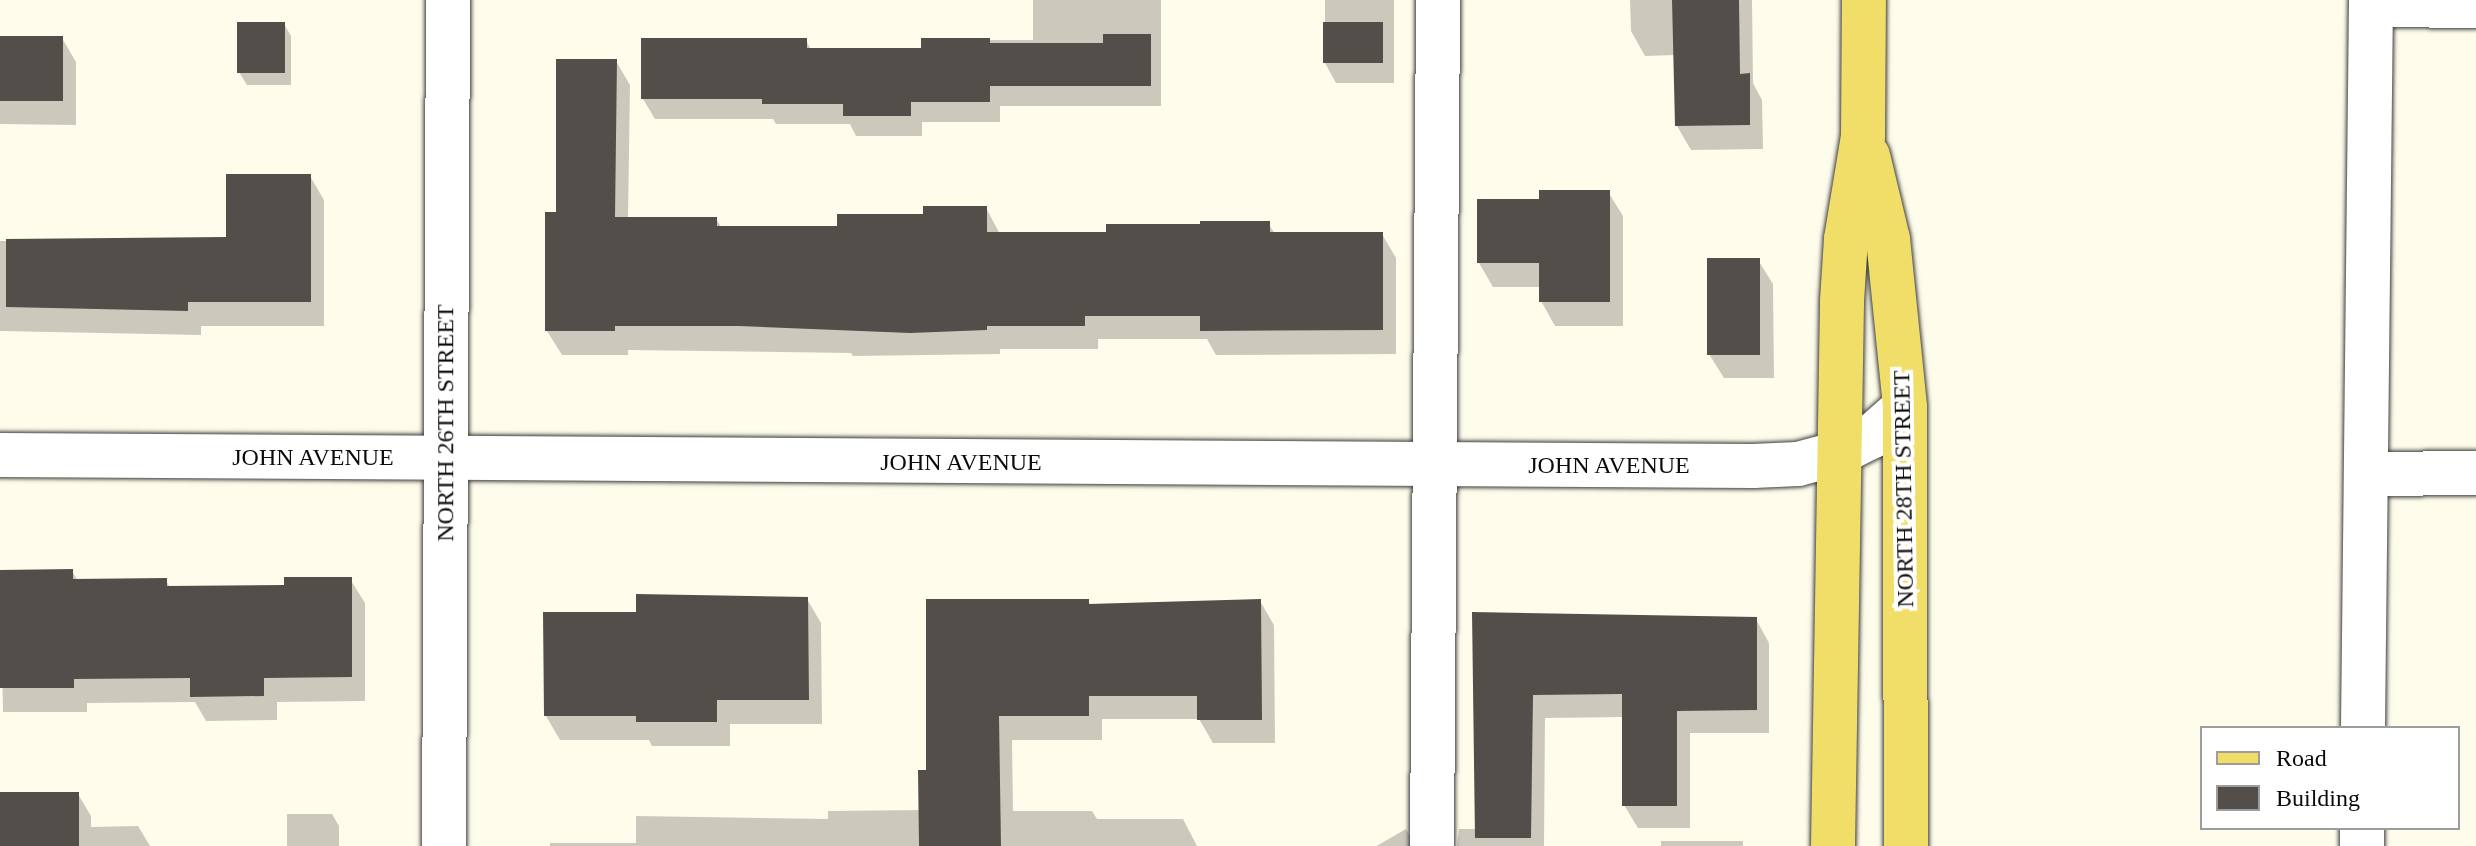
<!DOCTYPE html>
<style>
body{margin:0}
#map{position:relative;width:2476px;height:846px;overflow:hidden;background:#fefceb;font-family:"Times New Roman",serif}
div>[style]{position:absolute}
.shadow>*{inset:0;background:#0003;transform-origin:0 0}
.building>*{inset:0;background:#534e49;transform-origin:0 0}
.roads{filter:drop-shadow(0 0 2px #3e3e3e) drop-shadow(0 0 2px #3e3e3e)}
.minor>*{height:44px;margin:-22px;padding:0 22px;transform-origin:22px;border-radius:22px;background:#fff}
.major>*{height:44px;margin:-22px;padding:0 22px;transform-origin:22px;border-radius:22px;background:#f0de68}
span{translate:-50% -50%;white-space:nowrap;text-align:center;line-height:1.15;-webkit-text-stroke:8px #fff;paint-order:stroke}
.street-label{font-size:24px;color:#0b0b0b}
.legend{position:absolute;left:2200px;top:726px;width:260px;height:104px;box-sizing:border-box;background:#fff;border:2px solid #9d9d9d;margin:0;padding:10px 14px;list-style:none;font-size:24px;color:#0b0b0b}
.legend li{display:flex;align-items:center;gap:16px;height:40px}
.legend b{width:40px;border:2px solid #9d9d9d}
</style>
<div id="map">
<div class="shadow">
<div style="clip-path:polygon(1033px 0,1161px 0,1161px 106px,1000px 106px,1000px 122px,922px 122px,922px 136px,856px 136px,850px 124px,776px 124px,773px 119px,655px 119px,643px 99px,806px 40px,811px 50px,923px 50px,923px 40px,1033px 40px)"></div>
<div style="clip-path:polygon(1325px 0,1394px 0,1394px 83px,1336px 83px,1325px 63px)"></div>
<div style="clip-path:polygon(1630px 0,1752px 0,1753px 83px,1762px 100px,1763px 149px,1691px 150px,1677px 126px,1675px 55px,1645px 56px,1631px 31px)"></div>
<div style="clip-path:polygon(284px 24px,291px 36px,291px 85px,247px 85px,239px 72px)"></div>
<div style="clip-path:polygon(0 37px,62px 38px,76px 62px,76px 125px,0 124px)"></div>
<div style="clip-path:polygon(616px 61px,630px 85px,628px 219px,716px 219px,722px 228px,839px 228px,986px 208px,1000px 234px,1108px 234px,1108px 226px,1268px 223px,1275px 234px,1382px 234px,1396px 258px,1396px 354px,1216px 355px,1207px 339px,1098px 339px,1098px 349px,1000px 349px,1000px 354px,853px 356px,851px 353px,628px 350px,628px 355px,562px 355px,547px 331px,558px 214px)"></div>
<div style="clip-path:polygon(310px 176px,324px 200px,324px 326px,201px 326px,201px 335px,0 331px,0 241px,228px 239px)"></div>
<div style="clip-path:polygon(1608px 192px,1623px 216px,1623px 326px,1555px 326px,1541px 301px,1541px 287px,1493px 287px,1479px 263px,1541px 201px)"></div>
<div style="clip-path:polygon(1758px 260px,1773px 284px,1774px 378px,1724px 378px,1709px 354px)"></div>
<div style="clip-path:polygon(72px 571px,78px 581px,166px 580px,170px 588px,286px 587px,350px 579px,365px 603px,365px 701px,277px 702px,277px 720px,206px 721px,195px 702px,87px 703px,87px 712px,3px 712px,0 572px)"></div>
<div style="clip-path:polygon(807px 599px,821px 623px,822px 724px,730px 724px,730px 746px,652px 746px,649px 740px,560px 740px,546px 716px,638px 614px)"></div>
<div style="clip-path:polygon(1088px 601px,1091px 606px,1260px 601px,1274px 625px,1275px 743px,1213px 743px,1199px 719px,1102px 719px,1102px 740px,1012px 740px,1013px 811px,1092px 811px,1097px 819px,1183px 819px,1197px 846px,550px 846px,550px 843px,636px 843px,636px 816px,828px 819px,828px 811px,921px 810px,928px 772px)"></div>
<div style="clip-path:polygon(1474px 614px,1756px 619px,1769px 643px,1769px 733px,1690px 733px,1690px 828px,1638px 828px,1624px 805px,1624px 717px,1545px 718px,1544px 846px,1457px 846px,1459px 829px,1477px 829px)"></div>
<div style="clip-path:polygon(0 794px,78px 794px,91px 816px,91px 827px,138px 826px,150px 846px,0 846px)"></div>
<div style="clip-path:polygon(287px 814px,332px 814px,339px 826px,339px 846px,287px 846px)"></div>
<div style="left:1406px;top:829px;width:20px;height:112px;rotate:60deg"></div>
<div style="left:1661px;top:841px;width:82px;height:5px"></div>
</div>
<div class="building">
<div style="clip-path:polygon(1672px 0,1739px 0,1740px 74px,1750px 73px,1750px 125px,1675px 126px)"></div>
<div style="left:237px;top:22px;width:48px;height:51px"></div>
<div style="left:1323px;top:22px;width:60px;height:41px"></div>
<div style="clip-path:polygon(1103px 34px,1151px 34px,1151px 86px,990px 86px,990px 102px,911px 102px,911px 116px,843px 116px,843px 104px,762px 104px,762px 99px,641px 99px,641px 38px,807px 38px,807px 48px,921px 48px,921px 38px,990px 38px,990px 43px,1103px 43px)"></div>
<div style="left:0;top:36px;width:63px;height:65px"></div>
<div style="clip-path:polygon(556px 59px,617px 59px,615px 217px,717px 217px,717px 226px,837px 226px,837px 214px,923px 214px,923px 206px,987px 206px,987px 232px,1106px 232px,1106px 224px,1200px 224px,1200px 221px,1270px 221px,1270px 232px,1383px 232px,1383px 330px,1200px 331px,1200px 316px,1085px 316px,1085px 326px,987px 326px,987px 330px,910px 333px,739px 326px,615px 326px,615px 331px,545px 331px,545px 212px,556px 212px)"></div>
<div style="clip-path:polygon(226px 174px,311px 174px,311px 302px,188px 302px,188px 311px,6px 307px,6px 239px,226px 237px)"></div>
<div style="clip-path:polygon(1539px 190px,1610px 190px,1610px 302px,1539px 302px,1539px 263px,1477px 263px,1477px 199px,1539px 199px)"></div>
<div style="left:1707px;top:258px;width:53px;height:97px"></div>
<div style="clip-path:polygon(73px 569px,73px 579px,167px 578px,167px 586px,284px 585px,284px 577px,352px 577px,352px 677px,264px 678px,264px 696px,190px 697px,190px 678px,74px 679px,74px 688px,0 688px,0 570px)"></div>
<div style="clip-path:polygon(636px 594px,808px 597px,809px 700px,717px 700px,717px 722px,636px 722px,636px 716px,544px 716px,543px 612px,636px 612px)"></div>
<div style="clip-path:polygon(926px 599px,1089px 599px,1089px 604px,1261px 599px,1262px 720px,1197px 720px,1197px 696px,1089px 696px,1089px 716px,999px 716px,1001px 846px,919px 846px,918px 770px,926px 770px)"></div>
<div style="clip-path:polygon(1472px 612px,1757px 617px,1757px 710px,1677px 711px,1677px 806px,1622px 806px,1622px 694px,1533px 695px,1531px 838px,1475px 838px)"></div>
<div style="left:0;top:792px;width:79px;height:54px"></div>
</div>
<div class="roads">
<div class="minor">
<div style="left:2371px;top:5px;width:105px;rotate:0.5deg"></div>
<div style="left:0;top:455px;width:1753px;rotate:0.36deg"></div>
<div style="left:1753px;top:466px;width:45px;rotate:-2.5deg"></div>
<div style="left:1798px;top:464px;width:42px;rotate:-15deg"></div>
<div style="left:1839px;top:453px;width:36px;rotate:-27deg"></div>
<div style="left:1871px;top:437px;width:45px;rotate:-41.4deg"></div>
<div style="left:2366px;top:474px;width:110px;rotate:-0.5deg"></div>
<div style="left:2363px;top:728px;width:728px;rotate:-89.37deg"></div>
<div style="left:444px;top:846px;width:846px;rotate:-89.73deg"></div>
<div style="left:1432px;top:846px;width:846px;rotate:-89.59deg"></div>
<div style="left:2362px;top:846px;width:18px;rotate:-90deg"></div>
</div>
<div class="major">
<div style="left:1868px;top:156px;width:85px;rotate:76.5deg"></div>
<div style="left:1888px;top:239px;width:169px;rotate:84.2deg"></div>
<div style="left:1905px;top:407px;width:439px;rotate:89.9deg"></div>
<div style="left:1833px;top:846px;width:545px;rotate:-89.05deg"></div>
<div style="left:1842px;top:301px;width:62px;rotate:-86.3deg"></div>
<div style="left:1846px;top:239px;width:104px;rotate:-80.6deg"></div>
<div style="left:1863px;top:136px;width:136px;rotate:-89.6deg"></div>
</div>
</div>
<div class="street-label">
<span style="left:446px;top:423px;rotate:-90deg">NORTH 26TH STREET</span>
<span style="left:313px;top:458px">JOHN AVENUE</span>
<span style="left:961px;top:463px">JOHN AVENUE</span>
<span style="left:1609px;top:466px">JOHN AVENUE</span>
<span style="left:1904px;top:489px;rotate:-91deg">NORTH 28TH STREET</span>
</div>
<ul class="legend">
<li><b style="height:10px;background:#f0de68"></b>Road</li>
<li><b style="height:22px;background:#534e49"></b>Building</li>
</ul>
</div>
